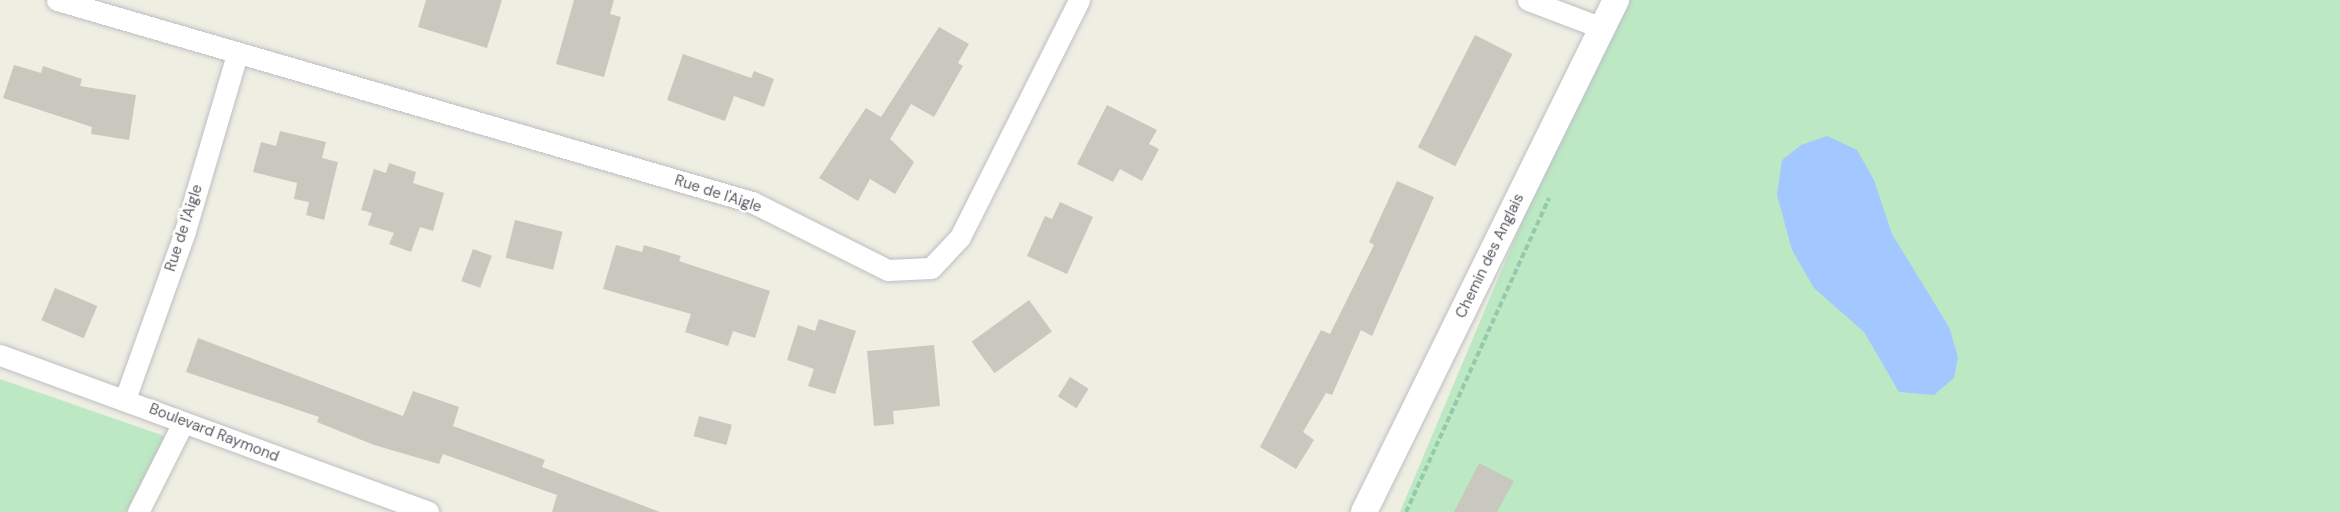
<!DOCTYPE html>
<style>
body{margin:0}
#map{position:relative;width:2340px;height:512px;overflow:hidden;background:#eeeee2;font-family:"DM Sans",sans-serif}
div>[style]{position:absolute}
.green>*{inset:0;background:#bde8c4}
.water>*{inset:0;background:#a2c8ff}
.building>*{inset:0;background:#c9c8bf;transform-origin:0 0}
.path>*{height:4px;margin-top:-2px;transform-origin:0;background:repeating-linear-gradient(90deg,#95c9ac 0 6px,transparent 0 9px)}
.roads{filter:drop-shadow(0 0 2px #bdbec5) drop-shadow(0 0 2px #bdbec5)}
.minor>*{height:21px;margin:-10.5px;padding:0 10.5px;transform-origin:10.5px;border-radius:10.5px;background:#fff}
.tertiary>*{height:26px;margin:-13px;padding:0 13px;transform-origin:13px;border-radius:13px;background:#fff}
span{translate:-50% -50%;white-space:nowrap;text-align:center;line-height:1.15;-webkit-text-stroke:5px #fff;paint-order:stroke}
.street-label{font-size:15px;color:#5b5d64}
</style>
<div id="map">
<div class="green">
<div style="clip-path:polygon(1615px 0,2340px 0,2340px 512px,1400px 512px)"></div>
<div style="clip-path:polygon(0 379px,170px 438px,126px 512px,0 512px)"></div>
</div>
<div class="water">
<div style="clip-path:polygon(1827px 136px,1857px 150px,1874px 180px,1892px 234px,1949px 327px,1958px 357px,1954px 378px,1934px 395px,1899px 392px,1864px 332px,1814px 288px,1792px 250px,1777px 195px,1782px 160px,1801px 145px)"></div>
</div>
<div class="building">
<div style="clip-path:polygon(426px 0,502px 0,487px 48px,418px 27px)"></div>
<div style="clip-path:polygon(574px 0,614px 0,610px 14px,621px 17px,604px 77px,556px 64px)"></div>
<div style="clip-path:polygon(939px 27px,969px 44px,958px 63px,963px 66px,934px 117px,911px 104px,890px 139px,914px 162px,895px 194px,870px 179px,858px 201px,819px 178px,866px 108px,881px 117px)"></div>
<div style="left:1475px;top:35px;width:42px;height:126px;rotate:27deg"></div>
<div style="clip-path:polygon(683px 54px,751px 78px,754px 71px,774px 79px,764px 107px,734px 96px,725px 121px,667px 100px)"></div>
<div style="clip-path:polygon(14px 65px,41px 73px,43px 66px,82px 79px,80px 86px,136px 95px,129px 140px,91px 134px,92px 127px,3px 98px)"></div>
<div style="clip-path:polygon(1107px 105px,1157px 130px,1149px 144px,1159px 149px,1142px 181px,1120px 169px,1113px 182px,1077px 164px)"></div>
<div style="clip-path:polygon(280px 131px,326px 142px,322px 158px,338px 162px,324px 220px,306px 215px,309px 202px,294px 199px,297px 183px,253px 172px,261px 142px,276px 146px)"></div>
<div style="clip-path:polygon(389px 163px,416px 172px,413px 183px,444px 193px,433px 231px,420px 227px,411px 252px,389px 244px,394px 233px,368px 225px,372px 213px,361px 210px,374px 169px,386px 173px)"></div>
<div style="clip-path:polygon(1397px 181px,1434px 197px,1372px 336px,1361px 330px,1332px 395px,1326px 393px,1303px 432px,1314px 440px,1296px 469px,1260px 447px,1321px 330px,1330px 334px,1374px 245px,1369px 242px)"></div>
<div style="clip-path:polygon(1060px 202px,1093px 217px,1067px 274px,1027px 256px,1045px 216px,1052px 219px)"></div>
<div style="left:515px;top:220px;width:49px;height:39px;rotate:14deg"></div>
<div style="clip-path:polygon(616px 245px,642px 252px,644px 245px,681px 256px,679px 261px,770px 291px,755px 338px,733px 331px,728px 346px,685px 332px,691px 314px,603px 289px)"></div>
<div style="left:473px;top:249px;width:20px;height:34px;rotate:20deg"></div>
<div style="left:55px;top:288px;width:46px;height:35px;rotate:23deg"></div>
<div style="left:1029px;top:300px;width:39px;height:71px;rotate:54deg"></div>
<div style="clip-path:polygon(819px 319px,856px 331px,835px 394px,808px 386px,814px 369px,787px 360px,798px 325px,815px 331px)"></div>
<div style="clip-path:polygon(198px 338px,403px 416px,413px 391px,459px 407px,453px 426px,545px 460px,542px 467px,660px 512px,552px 512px,557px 495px,443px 454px,439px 464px,374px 445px,317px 422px,319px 417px,186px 372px)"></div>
<div style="clip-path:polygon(934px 345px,940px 406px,893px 411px,894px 424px,874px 426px,867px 351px)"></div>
<div style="left:1070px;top:377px;width:22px;height:23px;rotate:32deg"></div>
<div style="left:699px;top:416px;width:34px;height:21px;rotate:15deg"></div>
<div style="clip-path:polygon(1479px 463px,1514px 481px,1497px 512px,1454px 512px)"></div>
</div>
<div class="path">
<div style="left:1406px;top:512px;width:345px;rotate:-65.5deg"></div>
</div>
<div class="roads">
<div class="minor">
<div style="left:57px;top:0;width:724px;rotate:16.21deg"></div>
<div style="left:752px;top:202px;width:152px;rotate:26.6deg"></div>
<div style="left:888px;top:270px;width:43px;rotate:-2.7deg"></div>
<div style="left:931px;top:268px;width:42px;rotate:-46.9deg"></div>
<div style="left:960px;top:237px;width:265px;rotate:-63.3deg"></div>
<div style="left:1528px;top:0;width:79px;rotate:20.7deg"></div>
<div style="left:0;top:355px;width:456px;rotate:20.1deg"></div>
<div style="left:125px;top:399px;width:178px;rotate:-70.3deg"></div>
<div style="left:185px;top:231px;width:184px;rotate:-73.6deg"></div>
<div style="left:138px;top:512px;width:100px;rotate:-63.2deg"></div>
</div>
<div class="tertiary">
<div style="left:1364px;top:512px;width:571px;rotate:-63.79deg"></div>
</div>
</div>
<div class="street-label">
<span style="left:718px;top:194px;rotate:18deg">Rue de l'Aigle</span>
<span style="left:184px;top:228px;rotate:-72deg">Rue de l'Aigle</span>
<span style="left:1490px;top:256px;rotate:-64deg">Chemin des Anglais</span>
<span style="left:214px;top:433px;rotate:21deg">Boulevard Raymond</span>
</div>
</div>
